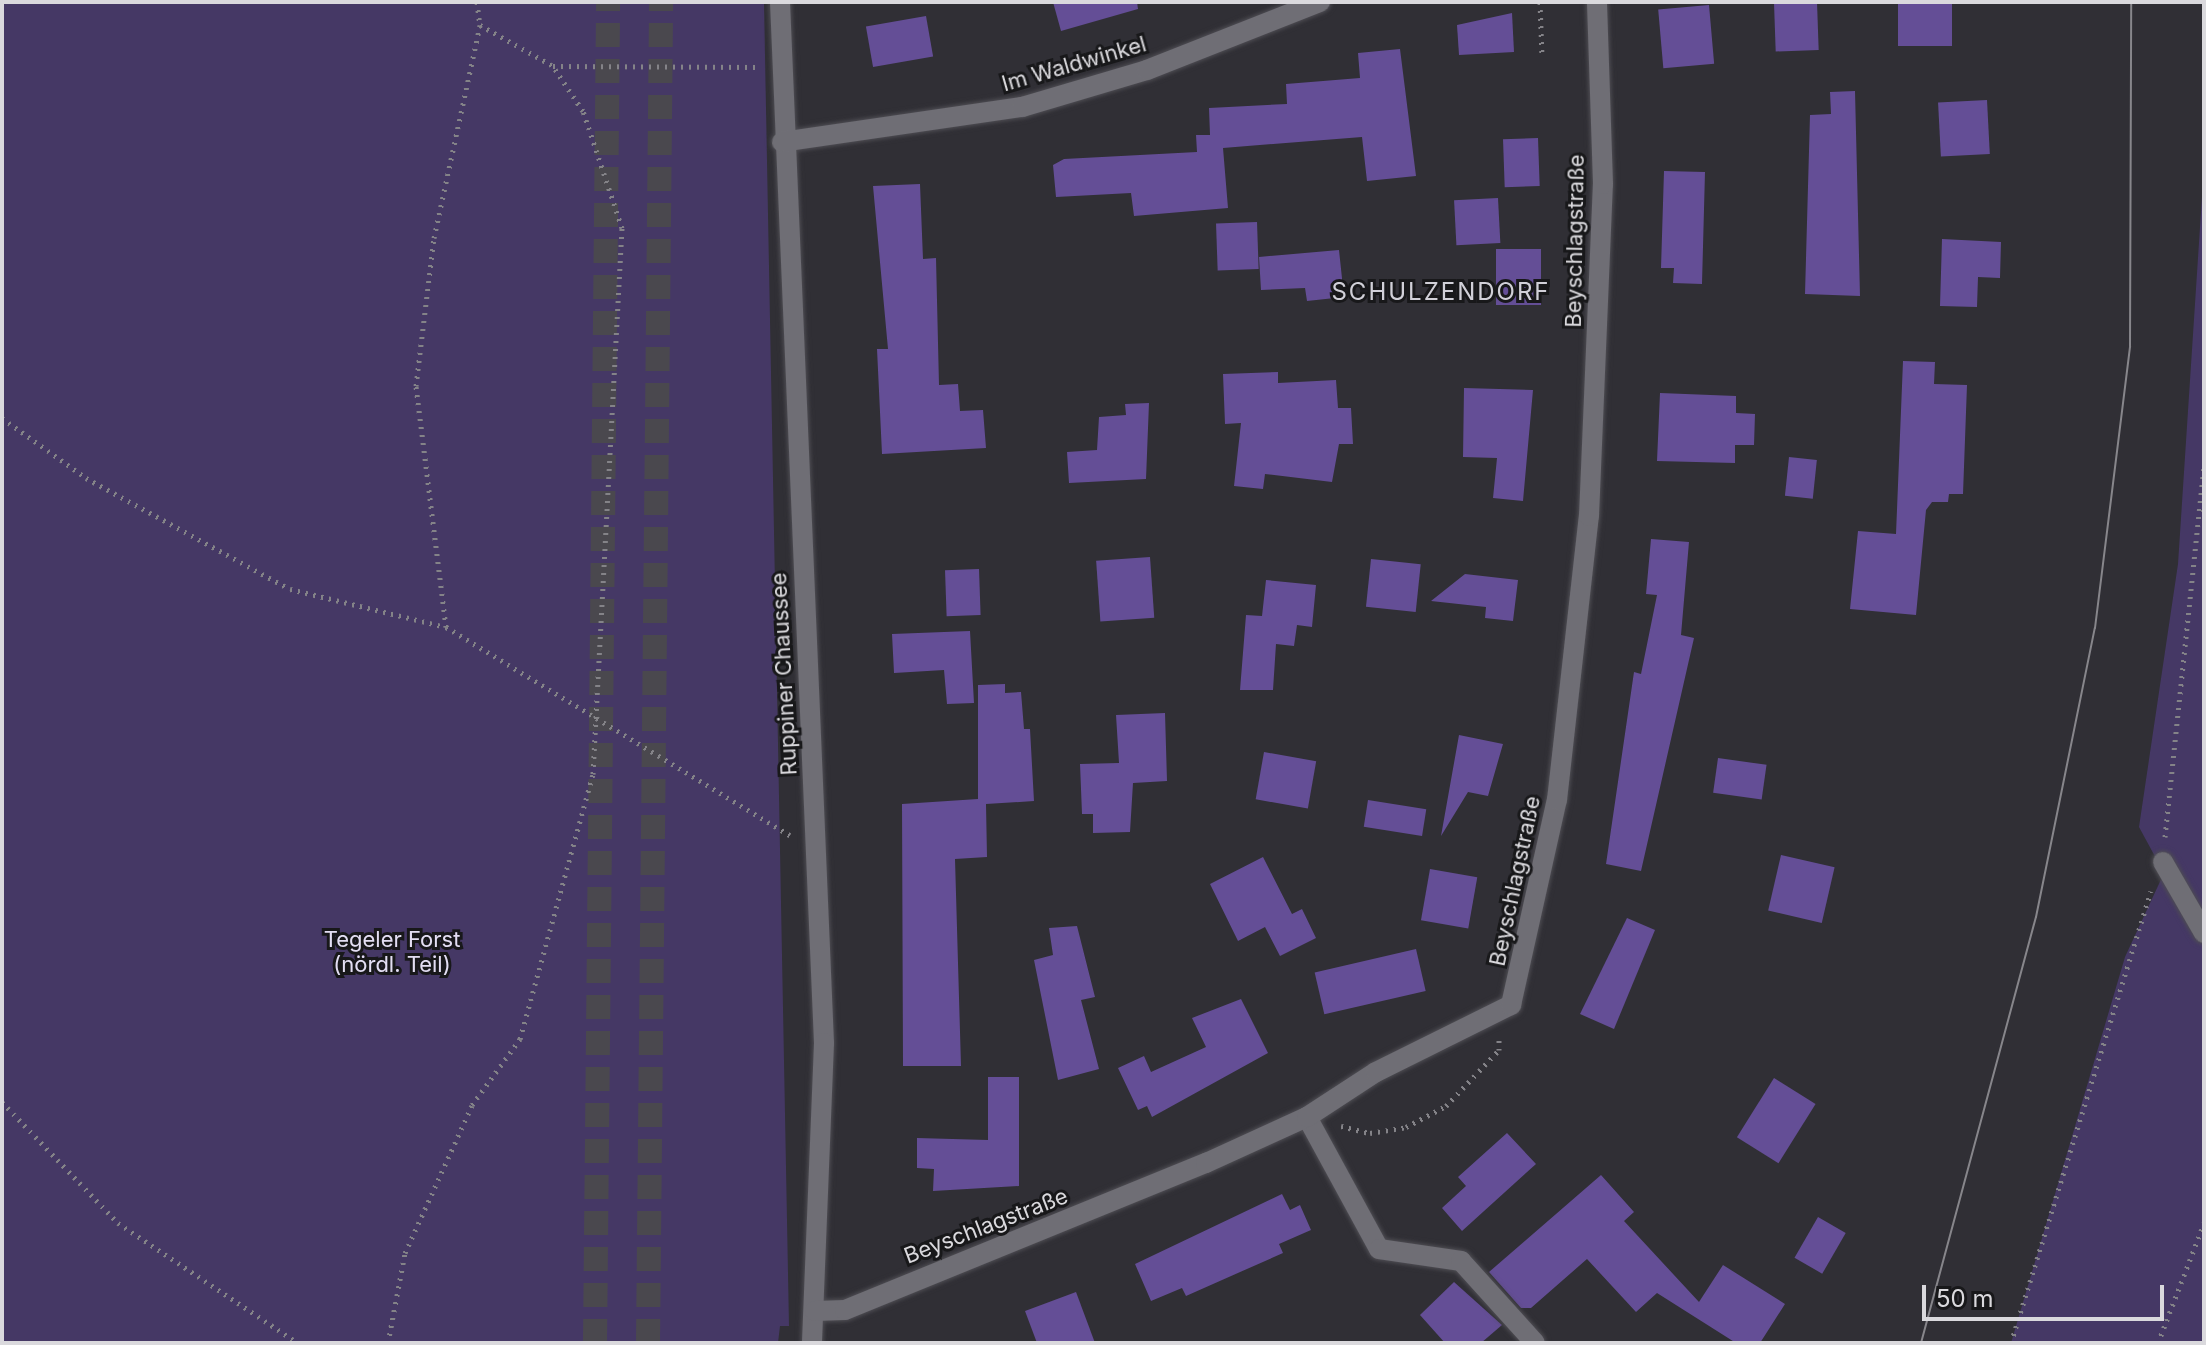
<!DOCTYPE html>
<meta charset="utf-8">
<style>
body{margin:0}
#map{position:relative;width:2206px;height:1345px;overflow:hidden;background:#302f35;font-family:Inter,sans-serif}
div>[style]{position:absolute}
.green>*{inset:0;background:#453865}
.building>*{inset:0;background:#644e96;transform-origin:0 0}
.highway-tunnel>*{height:24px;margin-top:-12px;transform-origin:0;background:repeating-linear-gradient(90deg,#4a484e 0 24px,transparent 0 36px)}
.path>*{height:5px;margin-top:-2.5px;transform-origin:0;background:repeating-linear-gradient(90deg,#848388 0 2px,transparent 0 8px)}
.roads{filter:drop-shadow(0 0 2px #4e4d53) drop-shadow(0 0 2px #4e4d53)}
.minor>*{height:20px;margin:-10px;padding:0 10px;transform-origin:10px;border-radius:10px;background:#6f6e75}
.tram>*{height:2px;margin:-1px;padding:0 1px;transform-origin:1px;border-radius:1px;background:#87868b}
span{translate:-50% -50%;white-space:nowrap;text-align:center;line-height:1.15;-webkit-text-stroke:6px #18181a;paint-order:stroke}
.street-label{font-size:22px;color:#dad9dd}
.park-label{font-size:22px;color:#e3def3}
.neighbourhood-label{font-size:24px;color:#d1d0d8;letter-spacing:2px}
.frame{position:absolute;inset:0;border:4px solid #dad9dd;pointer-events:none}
.scale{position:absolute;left:1922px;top:1285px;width:242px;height:36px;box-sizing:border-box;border:4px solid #dad9dd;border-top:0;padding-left:10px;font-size:24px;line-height:28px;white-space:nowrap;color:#dad9dd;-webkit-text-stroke:6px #18181a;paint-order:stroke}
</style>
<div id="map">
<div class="green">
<div style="clip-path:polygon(2px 2px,764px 2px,789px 1326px,780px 1326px,778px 1343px,2px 1343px)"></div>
<div style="clip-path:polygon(2204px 166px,2204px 1343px,2011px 1343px,2125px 957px,2164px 873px,2139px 827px,2178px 564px)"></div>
</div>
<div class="building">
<div style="clip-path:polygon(1053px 2px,1137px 2px,1138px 9px,1061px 31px)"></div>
<div style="left:1817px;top:2px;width:48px;height:43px;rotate:88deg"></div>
<div style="left:1898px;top:2px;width:54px;height:44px"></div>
<div style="left:1709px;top:5px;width:59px;height:51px;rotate:85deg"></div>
<div style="clip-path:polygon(1512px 13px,1514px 52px,1459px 55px,1457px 25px)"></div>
<div style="left:926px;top:16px;width:41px;height:61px;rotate:80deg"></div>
<div style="clip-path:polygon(1400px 49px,1416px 176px,1367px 181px,1362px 137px,1223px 148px,1228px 208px,1134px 216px,1131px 193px,1056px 197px,1053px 165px,1064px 159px,1197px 152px,1196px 135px,1210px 135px,1209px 108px,1287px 104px,1286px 84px,1360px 78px,1358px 53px)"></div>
<div style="clip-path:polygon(1855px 91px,1860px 296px,1805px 294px,1810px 115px,1831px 114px,1830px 92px)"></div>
<div style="left:1987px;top:100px;width:54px;height:49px;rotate:87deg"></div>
<div style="left:1538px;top:138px;width:48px;height:35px;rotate:88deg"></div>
<div style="clip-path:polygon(1664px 171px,1705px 172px,1702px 284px,1673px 283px,1674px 268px,1661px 268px)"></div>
<div style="clip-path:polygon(920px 184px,923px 259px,936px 258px,939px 385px,958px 384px,960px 411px,983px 410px,986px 448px,882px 454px,877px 349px,888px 349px,873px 186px)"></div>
<div style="left:1498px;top:198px;width:45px;height:44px;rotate:87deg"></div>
<div style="left:1257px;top:222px;width:47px;height:41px;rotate:88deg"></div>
<div style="clip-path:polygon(1942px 239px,2001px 242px,2000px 278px,1978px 277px,1977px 307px,1940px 306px)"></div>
<div style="left:1496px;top:249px;width:45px;height:56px"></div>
<div style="clip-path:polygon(1339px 250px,1344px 297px,1307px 301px,1305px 288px,1261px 290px,1259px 257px)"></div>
<div style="clip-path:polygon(1903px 361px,1935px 362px,1934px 384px,1967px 385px,1963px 494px,1949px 494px,1948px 502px,1932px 502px,1926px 510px,1916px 615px,1850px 609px,1858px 531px,1896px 534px)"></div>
<div style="clip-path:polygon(1278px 372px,1278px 383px,1336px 380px,1338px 408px,1351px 408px,1353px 444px,1339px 444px,1332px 482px,1265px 474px,1263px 489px,1234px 486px,1241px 423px,1225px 424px,1223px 374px)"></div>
<div style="clip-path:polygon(1464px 388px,1533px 390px,1523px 501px,1493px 498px,1497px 458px,1463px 457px)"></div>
<div style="clip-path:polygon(1660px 393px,1736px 396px,1736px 413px,1755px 414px,1754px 445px,1735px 445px,1735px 463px,1657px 461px)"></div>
<div style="clip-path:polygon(1149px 403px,1146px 479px,1069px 483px,1067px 452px,1097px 450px,1099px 417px,1126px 415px,1125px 404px)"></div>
<div style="left:1789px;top:457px;width:28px;height:39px;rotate:6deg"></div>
<div style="clip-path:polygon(1651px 539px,1689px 542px,1681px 635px,1694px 638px,1641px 871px,1606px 864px,1634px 672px,1641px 674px,1657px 595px,1646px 594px)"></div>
<div style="left:1150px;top:557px;width:61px;height:54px;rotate:86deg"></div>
<div style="left:1371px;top:559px;width:50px;height:48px;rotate:6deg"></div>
<div style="left:979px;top:569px;width:46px;height:34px;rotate:88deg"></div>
<div style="clip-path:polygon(1465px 574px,1518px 580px,1513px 621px,1485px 618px,1486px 607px,1431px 601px)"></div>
<div style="clip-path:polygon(1266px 580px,1316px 585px,1312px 627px,1297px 625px,1294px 646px,1276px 644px,1273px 690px,1240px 690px,1246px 615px,1262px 616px)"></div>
<div style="clip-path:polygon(970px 631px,974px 703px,947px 704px,944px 670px,894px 673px,892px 634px)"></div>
<div style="clip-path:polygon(1005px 684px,1005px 693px,1021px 692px,1024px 729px,1030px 729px,1034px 801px,986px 804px,987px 857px,955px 859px,961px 1066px,903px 1066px,902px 804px,978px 799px,978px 685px)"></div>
<div style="clip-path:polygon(1165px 713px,1167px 781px,1133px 783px,1130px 832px,1093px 833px,1093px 814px,1082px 814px,1080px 764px,1119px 763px,1116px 715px)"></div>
<div style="clip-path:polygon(1459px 735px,1503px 744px,1488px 796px,1468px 792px,1441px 836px)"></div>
<div style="left:1264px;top:752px;width:53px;height:48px;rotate:10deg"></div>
<div style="left:1718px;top:758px;width:49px;height:35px;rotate:8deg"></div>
<div style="left:1368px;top:800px;width:59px;height:27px;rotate:9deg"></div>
<div style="left:1781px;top:855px;width:55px;height:57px;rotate:13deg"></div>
<div style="clip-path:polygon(1263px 857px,1292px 914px,1302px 909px,1316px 938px,1280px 956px,1265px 927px,1238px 941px,1210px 884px)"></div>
<div style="left:1430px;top:869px;width:48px;height:52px;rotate:10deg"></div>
<div style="clip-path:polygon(1627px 918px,1655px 930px,1614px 1029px,1580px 1014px)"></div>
<div style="clip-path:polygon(1077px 926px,1095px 997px,1081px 1000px,1099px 1069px,1058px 1080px,1034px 960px,1053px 955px,1049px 928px)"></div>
<div style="left:1416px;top:949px;width:43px;height:104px;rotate:77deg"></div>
<div style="clip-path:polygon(1241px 999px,1268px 1053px,1152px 1117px,1147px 1106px,1138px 1110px,1118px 1068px,1144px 1056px,1151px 1072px,1206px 1047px,1192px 1018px)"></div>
<div style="clip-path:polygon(988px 1077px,1019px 1077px,1019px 1186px,933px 1191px,934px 1169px,917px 1168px,917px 1138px,988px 1140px)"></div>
<div style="left:1774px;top:1078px;width:49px;height:70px;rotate:32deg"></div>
<div style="clip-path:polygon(1507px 1133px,1536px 1164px,1462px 1231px,1442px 1208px,1466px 1186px,1458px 1177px)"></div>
<div style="clip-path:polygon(1601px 1175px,1634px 1212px,1624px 1221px,1699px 1302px,1723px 1265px,1785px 1304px,1760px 1343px,1736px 1343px,1657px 1293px,1636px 1312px,1587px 1259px,1531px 1308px,1521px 1308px,1489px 1272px)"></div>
<div style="clip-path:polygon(1282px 1194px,1290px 1210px,1300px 1205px,1311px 1230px,1279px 1244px,1283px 1253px,1186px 1296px,1182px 1288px,1151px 1301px,1135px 1264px)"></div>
<div style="left:1818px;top:1217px;width:32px;height:47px;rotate:30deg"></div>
<div style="clip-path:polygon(1454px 1282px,1502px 1325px,1481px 1343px,1445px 1343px,1420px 1315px)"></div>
<div style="clip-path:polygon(1076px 1292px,1095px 1343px,1037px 1343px,1025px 1311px)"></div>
</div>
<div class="highway-tunnel">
<div style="left:595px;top:1343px;width:1341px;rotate:-89.44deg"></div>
<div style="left:648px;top:1343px;width:1341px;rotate:-89.44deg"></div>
</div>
<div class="path">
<div style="left:477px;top:2px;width:23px;rotate:83deg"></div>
<div style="left:480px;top:25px;width:84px;rotate:29.3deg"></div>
<div style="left:553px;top:66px;width:205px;rotate:0.3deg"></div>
<div style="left:1540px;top:2px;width:55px;rotate:87.9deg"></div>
<div style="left:2px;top:418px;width:103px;rotate:35.5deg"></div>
<div style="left:86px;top:478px;width:232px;rotate:28.6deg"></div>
<div style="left:290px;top:589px;width:161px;rotate:13.7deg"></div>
<div style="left:446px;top:627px;width:402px;rotate:31.2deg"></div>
<div style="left:446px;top:627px;width:243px;rotate:-97.1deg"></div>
<div style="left:416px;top:386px;width:149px;rotate:-83.1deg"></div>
<div style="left:434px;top:238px;width:218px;rotate:-77.8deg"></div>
<div style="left:2165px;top:837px;width:371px;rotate:-84deg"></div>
<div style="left:2px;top:1102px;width:168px;rotate:46.2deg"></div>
<div style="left:118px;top:1223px;width:216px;rotate:33.7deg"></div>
<div style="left:1341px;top:1126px;width:30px;rotate:14deg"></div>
<div style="left:1370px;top:1133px;width:36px;rotate:-9deg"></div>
<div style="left:1406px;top:1127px;width:45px;rotate:-27.7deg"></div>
<div style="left:1446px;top:1106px;width:77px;rotate:-46.6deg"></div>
<div style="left:1499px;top:1050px;width:13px;rotate:-90deg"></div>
<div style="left:388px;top:1343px;width:92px;rotate:-79.3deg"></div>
<div style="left:405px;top:1253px;width:162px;rotate:-65.6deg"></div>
<div style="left:472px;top:1105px;width:82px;rotate:-54deg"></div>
<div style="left:520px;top:1039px;width:275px;rotate:-74.6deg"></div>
<div style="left:593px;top:774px;width:547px;rotate:-86.96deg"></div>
<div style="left:622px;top:228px;width:123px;rotate:-108.4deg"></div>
<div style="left:583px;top:111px;width:54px;rotate:-123.7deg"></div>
<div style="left:2011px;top:1343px;width:473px;rotate:-72.8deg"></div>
<div style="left:2158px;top:1343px;width:129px;rotate:-69deg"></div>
</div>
<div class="roads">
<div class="minor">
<div style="left:780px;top:2px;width:1042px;rotate:87.58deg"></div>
<div style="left:824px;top:1043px;width:300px;rotate:92.3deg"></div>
<div style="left:782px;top:142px;width:243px;rotate:-8.3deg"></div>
<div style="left:1022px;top:107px;width:130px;rotate:-16.5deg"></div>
<div style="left:1147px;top:70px;width:186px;rotate:-21.5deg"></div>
<div style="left:2163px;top:862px;width:82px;rotate:60deg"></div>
<div style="left:1307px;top:1117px;width:150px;rotate:61.4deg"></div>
<div style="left:1379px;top:1249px;width:83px;rotate:8.3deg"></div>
<div style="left:1461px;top:1261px;width:110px;rotate:47.9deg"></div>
<div style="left:815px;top:1311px;width:30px;rotate:-2deg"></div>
<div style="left:845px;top:1310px;width:390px;rotate:-22.2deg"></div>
<div style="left:1206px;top:1163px;width:111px;rotate:-24.5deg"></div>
<div style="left:1307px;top:1117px;width:82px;rotate:-33.1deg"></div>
<div style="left:1376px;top:1072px;width:151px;rotate:-26.4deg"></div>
<div style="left:1511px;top:1005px;width:210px;rotate:-77.4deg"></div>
<div style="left:1557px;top:800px;width:286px;rotate:-83.6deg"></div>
<div style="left:1589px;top:516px;width:332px;rotate:-87.6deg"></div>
<div style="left:1603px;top:184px;width:182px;rotate:-91.9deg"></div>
</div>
</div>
<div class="tram">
<div style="left:1921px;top:1343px;width:441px;rotate:-74.9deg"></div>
<div style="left:2036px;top:917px;width:295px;rotate:-78.5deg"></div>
<div style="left:2095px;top:628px;width:284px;rotate:-82.9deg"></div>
<div style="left:2130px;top:346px;width:344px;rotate:-89.8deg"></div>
</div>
<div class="street-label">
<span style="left:1074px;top:64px;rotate:-16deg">Im Waldwinkel</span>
<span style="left:1575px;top:241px;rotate:-89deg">Beyschlagstraße</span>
<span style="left:784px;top:674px;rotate:-93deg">Ruppiner Chaussee</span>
<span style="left:1515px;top:881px;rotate:-78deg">Beyschlagstraße</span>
<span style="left:986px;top:1226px;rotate:-21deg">Beyschlagstraße</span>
</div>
<div class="park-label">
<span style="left:392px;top:952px">Tegeler Forst<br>(nördl. Teil)</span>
</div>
<div class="neighbourhood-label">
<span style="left:1441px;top:292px">SCHULZENDORF</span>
</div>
<div class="frame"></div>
<div class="scale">50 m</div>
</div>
